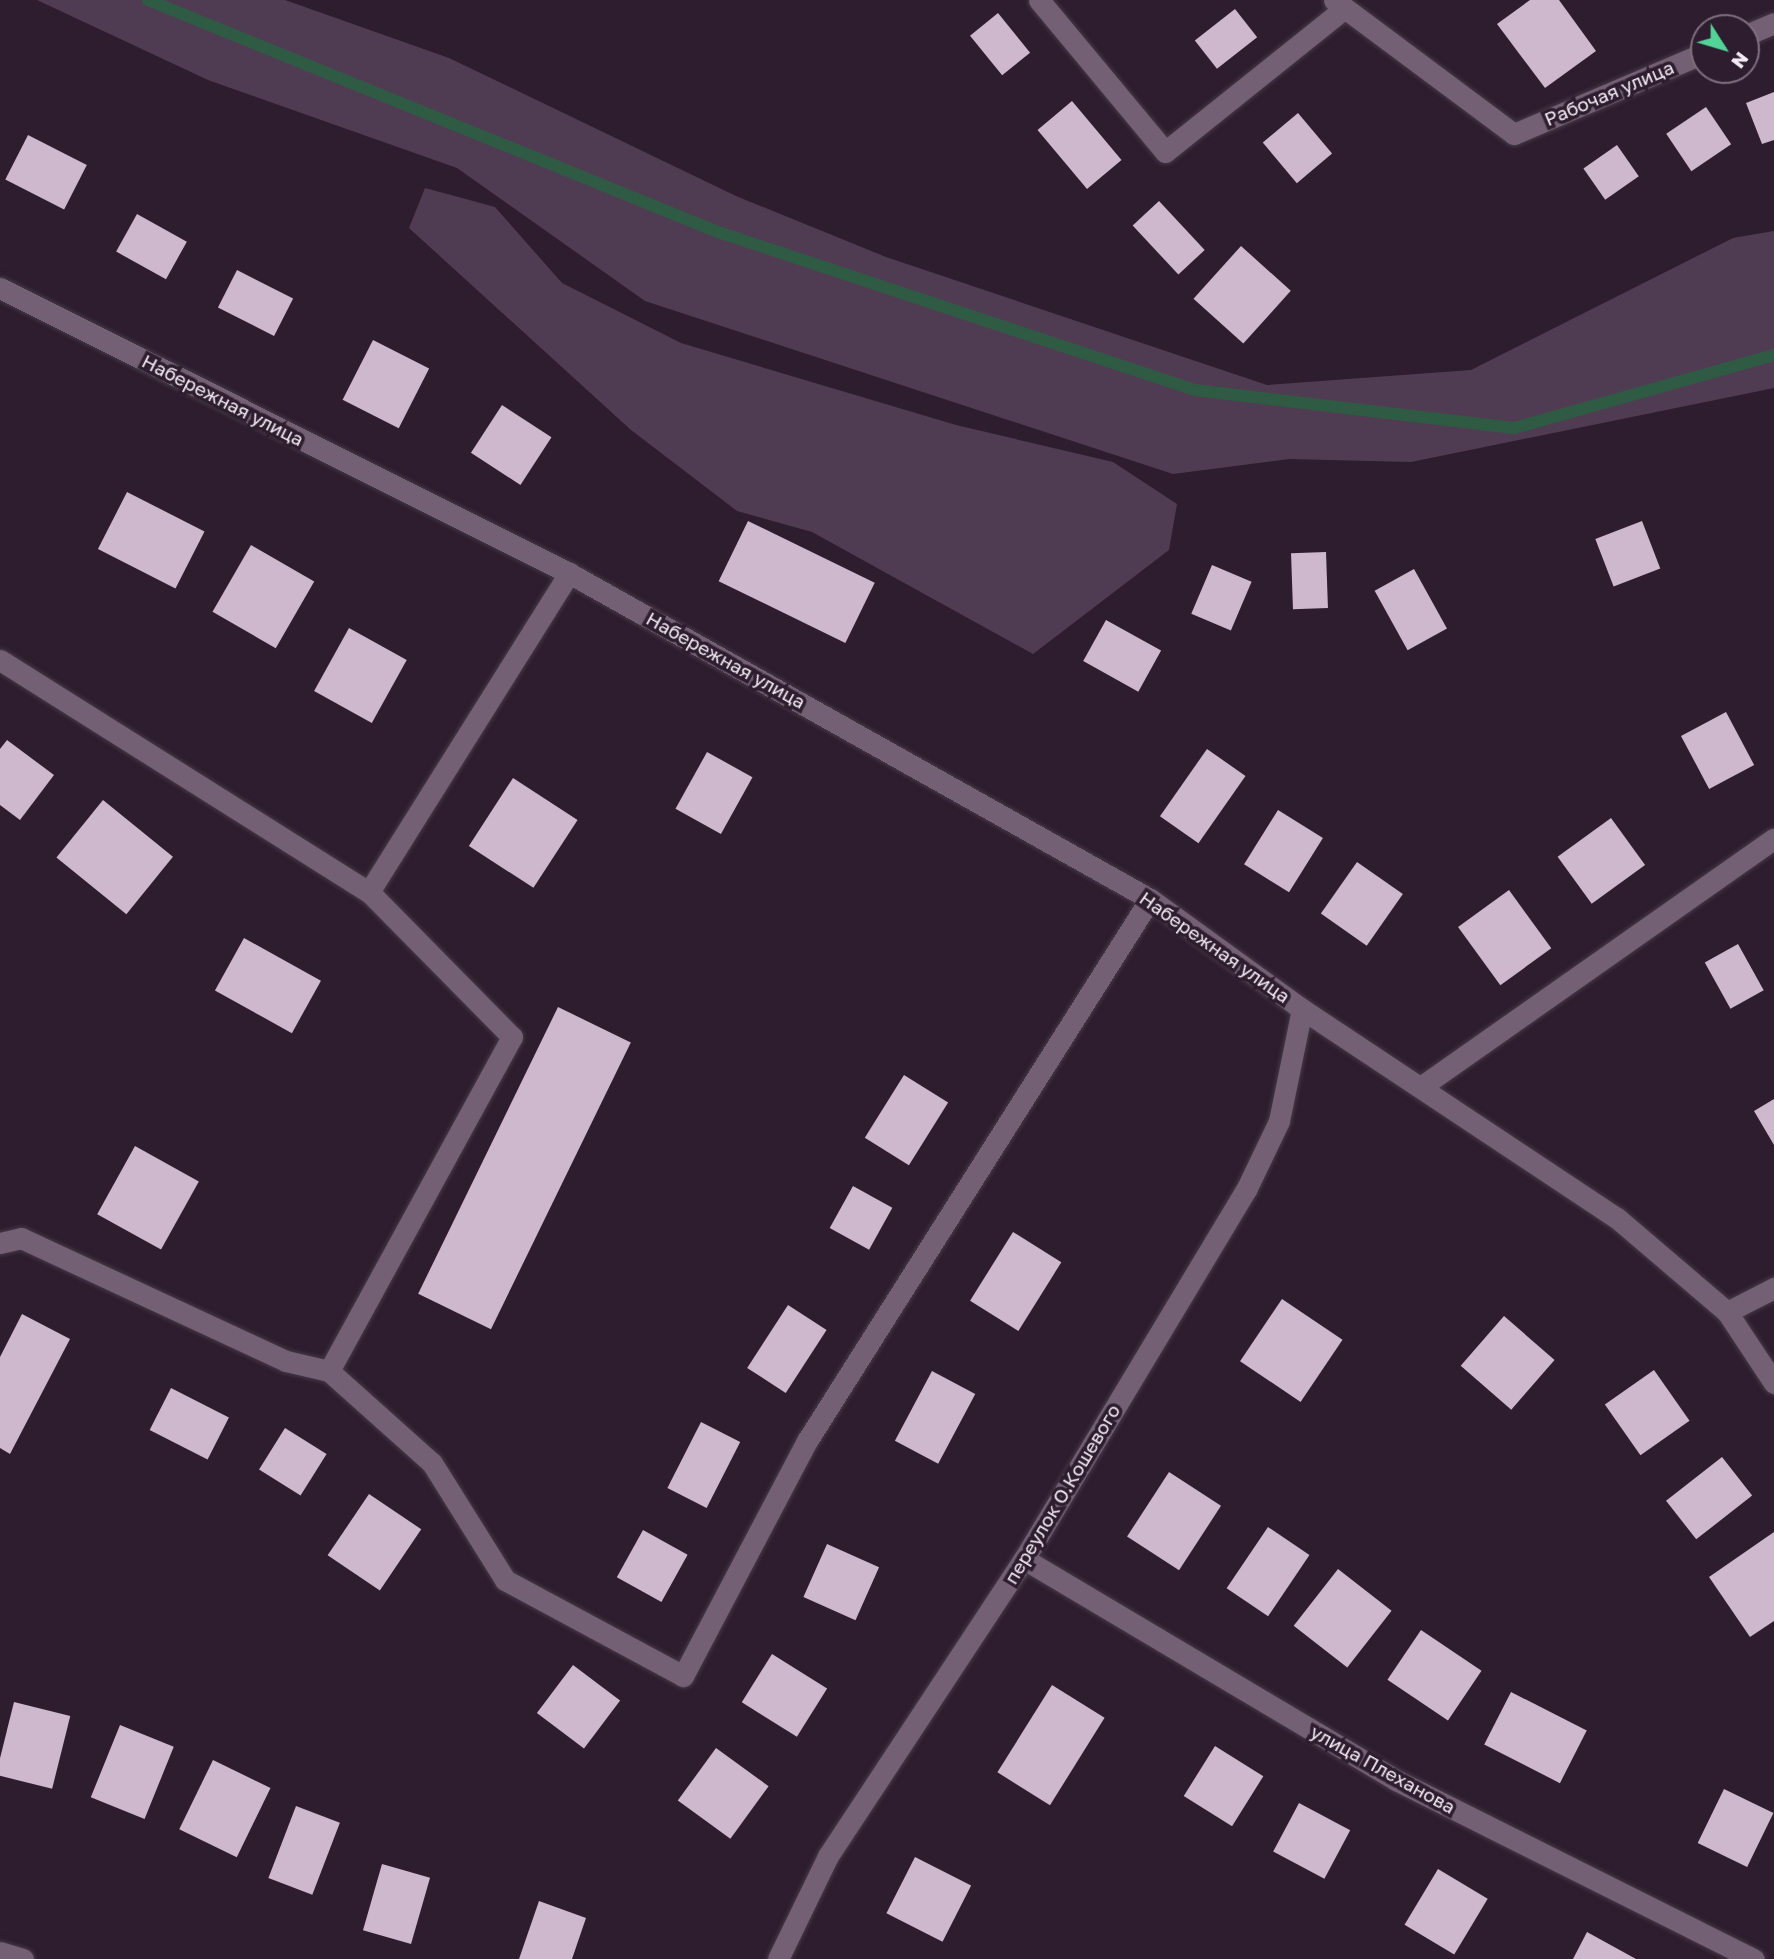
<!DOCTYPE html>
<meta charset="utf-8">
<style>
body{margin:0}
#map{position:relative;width:1774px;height:1959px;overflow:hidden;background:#2d1d2e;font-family:"Golos Text",sans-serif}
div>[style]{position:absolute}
.green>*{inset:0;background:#503c52}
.stream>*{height:12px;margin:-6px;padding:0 6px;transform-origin:6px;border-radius:6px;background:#2f5b44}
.building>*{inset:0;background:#cdb8ce;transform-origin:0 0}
.roads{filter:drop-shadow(0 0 2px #463947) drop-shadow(0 0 2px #463947)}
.street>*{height:21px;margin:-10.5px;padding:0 10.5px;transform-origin:10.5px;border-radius:10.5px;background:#736074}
span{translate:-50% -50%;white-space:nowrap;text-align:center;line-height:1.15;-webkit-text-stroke:7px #2d1d2e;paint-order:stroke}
.street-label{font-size:19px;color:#f4eaf5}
.north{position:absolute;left:1690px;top:14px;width:70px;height:70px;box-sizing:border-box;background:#2d1d2e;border:2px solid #7d6f7e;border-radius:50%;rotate:127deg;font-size:19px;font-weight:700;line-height:28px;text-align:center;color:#f4eaf5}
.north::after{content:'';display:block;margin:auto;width:24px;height:32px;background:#52d397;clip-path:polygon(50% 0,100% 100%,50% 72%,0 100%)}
</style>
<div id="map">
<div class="green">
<div style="clip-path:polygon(37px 0,285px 0,449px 58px,736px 196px,886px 257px,1267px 385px,1471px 370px,1733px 238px,1774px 231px,1774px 388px,1411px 462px,1289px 459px,1173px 474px,645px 301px,457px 168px,208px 80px)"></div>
<div style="clip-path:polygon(425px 188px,495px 207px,562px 283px,681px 343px,956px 425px,1113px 462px,1177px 504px,1169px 550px,1033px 654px,812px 532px,737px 511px,631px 430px,409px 228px)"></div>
</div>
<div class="stream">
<div style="left:148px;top:0;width:615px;rotate:22.15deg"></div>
<div style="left:718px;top:232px;width:502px;rotate:18.33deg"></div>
<div style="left:1195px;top:390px;width:321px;rotate:6.8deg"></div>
<div style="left:1514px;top:428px;width:270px;rotate:-15.7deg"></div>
</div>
<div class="building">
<div style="clip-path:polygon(1530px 0,1559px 0,1596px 51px,1545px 88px,1497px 24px)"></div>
<div style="left:1235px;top:9px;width:36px;height:51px;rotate:52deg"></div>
<div style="left:998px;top:13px;width:51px;height:36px;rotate:51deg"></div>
<div style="clip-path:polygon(1774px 92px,1774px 140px,1762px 144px,1746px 103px)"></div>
<div style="left:1072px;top:101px;width:77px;height:45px;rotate:50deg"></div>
<div style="left:1706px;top:107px;width:45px;height:48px;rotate:56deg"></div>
<div style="left:1298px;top:113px;width:53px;height:46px;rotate:50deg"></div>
<div style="left:28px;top:135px;width:66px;height:50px;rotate:27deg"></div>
<div style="left:1617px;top:145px;width:38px;height:41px;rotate:55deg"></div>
<div style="left:1159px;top:201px;width:67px;height:36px;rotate:47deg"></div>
<div style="left:137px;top:214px;width:57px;height:43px;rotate:29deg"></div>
<div style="left:1241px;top:246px;width:67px;height:71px;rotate:42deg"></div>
<div style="left:237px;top:270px;width:63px;height:42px;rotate:27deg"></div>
<div style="left:373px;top:340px;width:63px;height:67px;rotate:27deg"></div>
<div style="left:502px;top:405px;width:59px;height:57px;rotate:33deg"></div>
<div style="left:127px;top:492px;width:87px;height:64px;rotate:27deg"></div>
<div style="left:748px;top:521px;width:141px;height:67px;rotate:26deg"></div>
<div style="left:1642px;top:521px;width:51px;height:50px;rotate:69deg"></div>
<div style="left:251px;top:545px;width:73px;height:77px;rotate:30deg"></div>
<div style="left:1326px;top:552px;width:56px;height:35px;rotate:88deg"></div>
<div style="left:1212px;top:565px;width:43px;height:53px;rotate:23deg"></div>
<div style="left:1414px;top:569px;width:68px;height:45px;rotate:61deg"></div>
<div style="left:1106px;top:620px;width:63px;height:47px;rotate:29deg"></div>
<div style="left:349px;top:628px;width:66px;height:72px;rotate:29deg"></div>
<div style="left:1726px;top:712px;width:60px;height:51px;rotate:62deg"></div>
<div style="clip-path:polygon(7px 740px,54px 775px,20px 820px,0 805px,0 749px)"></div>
<div style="left:1207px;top:749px;width:47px;height:82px;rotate:35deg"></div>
<div style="left:707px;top:752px;width:52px;height:65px;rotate:29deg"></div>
<div style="left:513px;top:778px;width:77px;height:81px;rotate:33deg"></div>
<div style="left:103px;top:800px;width:90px;height:74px;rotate:39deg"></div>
<div style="left:1278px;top:810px;width:53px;height:64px;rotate:32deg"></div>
<div style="left:1611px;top:818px;width:58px;height:66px;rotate:54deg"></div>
<div style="left:1357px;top:862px;width:56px;height:63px;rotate:35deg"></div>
<div style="left:1509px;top:890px;width:72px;height:63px;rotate:54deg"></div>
<div style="left:244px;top:938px;width:88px;height:60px;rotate:29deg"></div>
<div style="left:1738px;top:944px;width:53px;height:38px;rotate:61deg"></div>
<div style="left:558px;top:1007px;width:81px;height:319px;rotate:26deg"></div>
<div style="left:904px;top:1075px;width:52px;height:74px;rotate:32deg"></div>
<div style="clip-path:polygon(1774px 1099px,1774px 1145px,1754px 1111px)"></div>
<div style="left:135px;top:1146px;width:73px;height:78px;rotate:29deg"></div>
<div style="left:853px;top:1186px;width:45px;height:48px;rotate:29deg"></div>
<div style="left:1013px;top:1232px;width:57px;height:81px;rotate:32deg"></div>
<div style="left:1282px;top:1299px;width:73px;height:75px;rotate:34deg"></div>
<div style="left:788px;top:1305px;width:46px;height:75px;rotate:33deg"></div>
<div style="clip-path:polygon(22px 1314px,70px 1339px,10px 1454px,0 1448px,0 1357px)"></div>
<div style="left:1504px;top:1316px;width:67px;height:66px;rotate:41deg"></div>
<div style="left:1654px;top:1370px;width:62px;height:60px;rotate:55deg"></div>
<div style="left:932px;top:1371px;width:49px;height:79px;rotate:28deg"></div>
<div style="left:171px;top:1388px;width:65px;height:47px;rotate:27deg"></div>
<div style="left:701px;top:1422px;width:44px;height:74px;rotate:27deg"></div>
<div style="left:285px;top:1428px;width:49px;height:49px;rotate:32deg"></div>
<div style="left:1722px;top:1457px;width:49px;height:71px;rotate:52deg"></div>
<div style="left:1169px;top:1472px;width:62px;height:77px;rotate:33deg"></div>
<div style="left:369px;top:1494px;width:63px;height:74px;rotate:34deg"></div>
<div style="left:1268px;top:1527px;width:50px;height:74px;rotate:34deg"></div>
<div style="left:643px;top:1530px;width:51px;height:54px;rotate:29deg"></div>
<div style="clip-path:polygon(1774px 1532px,1774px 1621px,1750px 1637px,1709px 1577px)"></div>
<div style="left:827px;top:1544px;width:57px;height:58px;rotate:24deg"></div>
<div style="left:1338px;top:1569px;width:68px;height:72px;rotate:38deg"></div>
<div style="left:1421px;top:1630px;width:73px;height:60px;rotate:34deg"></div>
<div style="left:772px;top:1654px;width:65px;height:57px;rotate:32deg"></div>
<div style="left:573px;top:1665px;width:59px;height:60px;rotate:37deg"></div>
<div style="left:1052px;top:1685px;width:62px;height:103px;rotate:32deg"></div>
<div style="left:1511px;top:1692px;width:85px;height:59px;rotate:27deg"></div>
<div style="left:14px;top:1702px;width:58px;height:75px;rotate:14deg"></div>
<div style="left:120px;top:1725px;width:58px;height:78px;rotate:22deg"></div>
<div style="left:1215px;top:1746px;width:57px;height:59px;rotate:32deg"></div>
<div style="left:716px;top:1748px;width:65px;height:65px;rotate:36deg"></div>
<div style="left:213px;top:1760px;width:64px;height:77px;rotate:26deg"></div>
<div style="left:1724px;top:1789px;width:55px;height:60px;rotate:26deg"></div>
<div style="left:1299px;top:1803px;width:58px;height:55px;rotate:28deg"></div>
<div style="left:296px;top:1806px;width:47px;height:77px;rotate:21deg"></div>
<div style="left:915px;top:1857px;width:63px;height:63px;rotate:27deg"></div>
<div style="left:382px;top:1864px;width:50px;height:69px;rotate:16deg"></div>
<div style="left:1438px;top:1869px;width:58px;height:65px;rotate:31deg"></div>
<div style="clip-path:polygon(539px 1901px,586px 1918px,572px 1959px,519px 1959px)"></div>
<div style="clip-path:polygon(1587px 1932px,1636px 1959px,1573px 1959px)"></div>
</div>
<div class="roads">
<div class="street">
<div style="left:1039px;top:0;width:197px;rotate:50.3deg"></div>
<div style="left:1165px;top:152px;width:227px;rotate:-38.7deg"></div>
<div style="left:1334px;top:0;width:224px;rotate:36.7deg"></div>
<div style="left:1514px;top:134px;width:207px;rotate:-23.1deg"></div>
<div style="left:1746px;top:35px;width:30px;rotate:-23deg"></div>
<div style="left:0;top:288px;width:636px;rotate:26.61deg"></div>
<div style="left:569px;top:573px;width:666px;rotate:29.3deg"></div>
<div style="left:1150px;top:899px;width:188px;rotate:35.9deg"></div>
<div style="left:1302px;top:1009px;width:378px;rotate:33.6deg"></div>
<div style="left:1617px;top:1218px;width:145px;rotate:40.5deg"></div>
<div style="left:1727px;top:1312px;width:85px;rotate:56.5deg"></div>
<div style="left:0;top:660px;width:436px;rotate:32.2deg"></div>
<div style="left:369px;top:892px;width:377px;rotate:-57.9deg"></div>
<div style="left:1422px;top:1086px;width:430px;rotate:-35.1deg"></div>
<div style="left:0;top:1243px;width:22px;rotate:-13deg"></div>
<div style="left:21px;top:1238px;width:292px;rotate:24.9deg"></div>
<div style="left:286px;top:1361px;width:44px;rotate:13.1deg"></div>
<div style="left:329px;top:1371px;width:138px;rotate:41.8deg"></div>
<div style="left:432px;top:1463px;width:138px;rotate:58deg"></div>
<div style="left:505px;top:1580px;width:202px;rotate:28.3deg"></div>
<div style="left:683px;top:1676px;width:266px;rotate:-62.2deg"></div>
<div style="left:807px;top:1441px;width:641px;rotate:-57.67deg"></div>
<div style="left:1727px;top:1312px;width:53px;rotate:-27.1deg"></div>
<div style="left:329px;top:1371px;width:381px;rotate:-61.3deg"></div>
<div style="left:512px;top:1037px;width:204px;rotate:-134.6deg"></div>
<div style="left:1024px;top:1559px;width:433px;rotate:30.7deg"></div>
<div style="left:1396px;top:1780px;width:400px;rotate:26.6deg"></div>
<div style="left:0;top:1952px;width:24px;rotate:17deg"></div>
<div style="left:778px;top:1959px;width:114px;rotate:-64.1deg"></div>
<div style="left:828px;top:1856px;width:356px;rotate:-56.6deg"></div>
<div style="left:1024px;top:1559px;width:431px;rotate:-59deg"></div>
<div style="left:1246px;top:1190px;width:76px;rotate:-64.4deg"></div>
<div style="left:1279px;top:1121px;width:114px;rotate:-78.4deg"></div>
</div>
</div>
<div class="street-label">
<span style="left:1609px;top:93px;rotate:-23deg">Рабочая улица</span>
<span style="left:223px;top:400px;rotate:27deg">Набережная улица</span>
<span style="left:726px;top:660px;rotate:29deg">Набережная улица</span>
<span style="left:1215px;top:947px;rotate:35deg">Набережная улица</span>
<span style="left:1062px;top:1494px;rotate:-59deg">переулок О.Кошевого</span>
<span style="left:1383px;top:1769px;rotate:29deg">улица Плеханова</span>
</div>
<div class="north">N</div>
</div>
